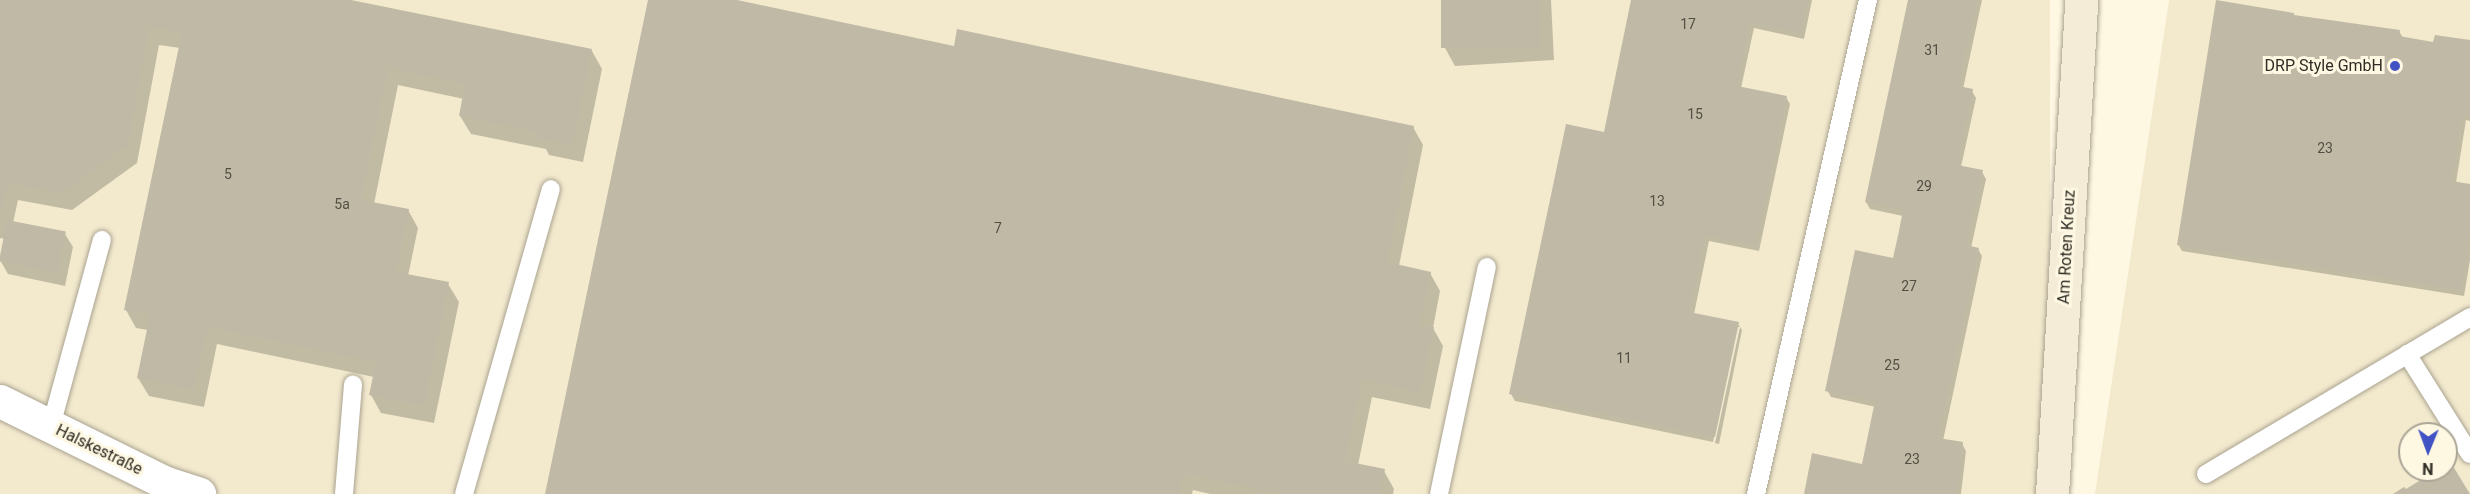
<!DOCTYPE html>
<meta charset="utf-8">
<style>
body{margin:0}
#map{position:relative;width:2470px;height:494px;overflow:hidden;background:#fef7e2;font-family:Roboto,sans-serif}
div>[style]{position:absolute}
.built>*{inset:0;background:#f3eace;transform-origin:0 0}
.shadow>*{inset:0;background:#0003}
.building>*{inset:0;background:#bfb9a5;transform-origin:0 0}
.roads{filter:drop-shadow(0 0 2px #aaa390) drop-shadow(0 0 2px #aaa390)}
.lane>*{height:18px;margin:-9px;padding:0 9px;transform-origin:9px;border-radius:9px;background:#fff}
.street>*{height:33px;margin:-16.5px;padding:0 16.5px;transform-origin:16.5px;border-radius:16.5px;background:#fff}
.secondary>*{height:33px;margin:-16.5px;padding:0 16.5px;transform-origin:16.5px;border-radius:16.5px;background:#f4ecd6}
.dots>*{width:16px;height:16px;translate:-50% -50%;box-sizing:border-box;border:3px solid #fef7e2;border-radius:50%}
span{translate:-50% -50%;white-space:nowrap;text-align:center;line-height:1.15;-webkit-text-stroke:6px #fef7e2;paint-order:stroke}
.number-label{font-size:14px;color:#524f44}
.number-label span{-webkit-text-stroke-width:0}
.poi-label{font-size:16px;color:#2e2c24}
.right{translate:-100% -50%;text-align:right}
.street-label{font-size:16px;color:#2e2c24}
.north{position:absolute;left:2398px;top:422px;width:60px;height:60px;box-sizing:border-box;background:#fef7e2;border:2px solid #aba696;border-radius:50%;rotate:181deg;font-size:16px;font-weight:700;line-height:24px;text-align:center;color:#2e2c24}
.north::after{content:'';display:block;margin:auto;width:21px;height:27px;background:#4152c5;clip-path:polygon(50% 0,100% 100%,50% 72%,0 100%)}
</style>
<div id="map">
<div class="built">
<div style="left:0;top:0;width:2050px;height:494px"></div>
<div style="clip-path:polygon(evenodd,2169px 0,2470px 0,2470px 494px,2095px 494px,2169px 0,2410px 434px,2446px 434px,2446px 470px,2410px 470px,2410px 434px)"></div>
</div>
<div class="shadow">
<div style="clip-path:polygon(0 0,344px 0,592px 51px,602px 69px,583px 162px,549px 155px,546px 149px,471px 134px,460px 116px,464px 99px,398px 85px,374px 204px,408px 210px,418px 228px,408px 276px,448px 284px,459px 302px,434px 423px,381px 413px,371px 395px,374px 377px,217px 344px,204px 407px,149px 396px,138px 378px,148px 330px,136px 328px,126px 310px,180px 48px,159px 45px,137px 163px,72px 210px,18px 200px,13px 223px,65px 234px,73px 247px,65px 286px,8px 274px,0 260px,5px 239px,0 238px)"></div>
<div style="clip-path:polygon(649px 0,730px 0,956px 48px,1413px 127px,1423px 145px,1399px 266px,1430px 273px,1440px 291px,1433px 328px,1443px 346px,1430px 409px,1372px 397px,1358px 465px,1384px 471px,1394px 489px,1393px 494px,1210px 494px,1193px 490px,1192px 494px,547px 494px)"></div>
<div style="clip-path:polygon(1442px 0,1551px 0,1554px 60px,1455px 66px,1445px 48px)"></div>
<div style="clip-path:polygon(1633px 0,1812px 0,1804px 39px,1754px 28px,1741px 88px,1786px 97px,1790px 104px,1759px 251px,1709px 241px,1694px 314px,1738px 324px,1742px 330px,1719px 444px,1715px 443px,1740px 327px,1737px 327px,1713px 442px,1515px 401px,1511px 394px,1605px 134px)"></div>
<div style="clip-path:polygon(1910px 0,1982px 0,1963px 89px,1972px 91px,1976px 98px,1961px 167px,1982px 172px,1986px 179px,1971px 248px,1978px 249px,1982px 256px,1943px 441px,1962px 444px,1966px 451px,1961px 494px,1805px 494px,1864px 466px,1876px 407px,1831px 397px,1827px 390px,1894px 260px,1903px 216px,1870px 209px,1866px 202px)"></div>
<div style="clip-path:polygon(2293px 14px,2295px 17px,2399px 31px,2403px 38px,2435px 44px,2470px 42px,2470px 121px,2466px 120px,2456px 183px,2470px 185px,2470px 260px,2464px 296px,2182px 251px,2178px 244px)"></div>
</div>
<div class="building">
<div style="clip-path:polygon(0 0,351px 0,592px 49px,573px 145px,537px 138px,539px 132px,459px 116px,465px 84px,388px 68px,361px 200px,409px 209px,396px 272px,449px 282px,424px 406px,369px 395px,376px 362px,208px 327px,194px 390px,137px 378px,150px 315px,124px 310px,182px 32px,149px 27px,128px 145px,61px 193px,8px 183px,0 217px)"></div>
<div style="clip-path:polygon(648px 0,737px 0,954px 46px,957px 29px,1414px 126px,1387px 262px,1431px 272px,1420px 325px,1434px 327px,1420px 392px,1362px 380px,1345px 461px,1385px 469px,1380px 494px,1282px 494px,1183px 473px,1179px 494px,545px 494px)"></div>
<div style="left:1441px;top:0;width:101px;height:48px"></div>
<div style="clip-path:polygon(1631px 0,1808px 0,1801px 33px,1750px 22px,1737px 86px,1787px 96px,1756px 245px,1705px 235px,1698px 272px,1689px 312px,1739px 322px,1715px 437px,1509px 394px,1566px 124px,1604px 132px)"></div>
<div style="clip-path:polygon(1908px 0,1977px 0,1958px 86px,1973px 89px,1957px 165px,1983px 170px,1966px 245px,1979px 248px,1938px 438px,1963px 442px,1957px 494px,1804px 494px,1812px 453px,1862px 464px,1875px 401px,1825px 391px,1855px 250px,1893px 258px,1899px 231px,1903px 210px,1865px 202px)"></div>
<div style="clip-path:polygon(2216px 0,2294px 13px,2294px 15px,2400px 30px,2399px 36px,2433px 42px,2435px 35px,2470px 40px,2470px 115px,2462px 114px,2452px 181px,2470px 184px,2470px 232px,2461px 290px,2177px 245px)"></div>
<div style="left:7px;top:220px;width:60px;height:42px;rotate:11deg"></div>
<div style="clip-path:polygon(2448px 458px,2470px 494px,2393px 494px,2404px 487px,2406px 489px,2432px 473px,2431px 470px,2446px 470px)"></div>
</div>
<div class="roads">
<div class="lane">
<div style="left:2407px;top:354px;width:118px;rotate:57.8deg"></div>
<div style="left:51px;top:426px;width:193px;rotate:-74.7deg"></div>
<div style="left:2206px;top:474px;width:307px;rotate:-30.7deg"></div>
<div style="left:344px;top:494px;width:110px;rotate:-85.3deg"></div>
<div style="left:464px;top:494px;width:317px;rotate:-74.1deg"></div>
<div style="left:1439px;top:494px;width:232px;rotate:-78.1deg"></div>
<div style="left:1756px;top:494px;width:507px;rotate:-77.23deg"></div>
</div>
<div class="street">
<div style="left:0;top:401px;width:185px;rotate:26.3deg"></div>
<div style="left:166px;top:483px;width:35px;rotate:18deg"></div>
</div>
<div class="secondary">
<div style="left:2052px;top:494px;width:495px;rotate:-86.6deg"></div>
</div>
</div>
<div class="dots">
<div style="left:2395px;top:66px;background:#4152c5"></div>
</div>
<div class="number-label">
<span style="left:1688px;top:24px">17</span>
<span style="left:1932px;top:50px">31</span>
<span style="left:1695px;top:114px">15</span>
<span style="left:2325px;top:148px">23</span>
<span style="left:228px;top:174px">5</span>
<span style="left:1924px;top:186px">29</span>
<span style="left:1657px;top:201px">13</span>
<span style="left:342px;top:204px">5a</span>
<span style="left:998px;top:228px">7</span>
<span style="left:1909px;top:286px">27</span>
<span style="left:1624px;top:358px">11</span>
<span style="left:1892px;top:365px">25</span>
<span style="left:1912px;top:459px">23</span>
</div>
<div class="poi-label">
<span class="right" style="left:2383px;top:66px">DRP Style GmbH</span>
</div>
<div class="street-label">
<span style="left:2067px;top:247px;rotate:-87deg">Am Roten Kreuz</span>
<span style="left:99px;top:450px;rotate:26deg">Halskestraße</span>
</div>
<div class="north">N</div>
</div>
